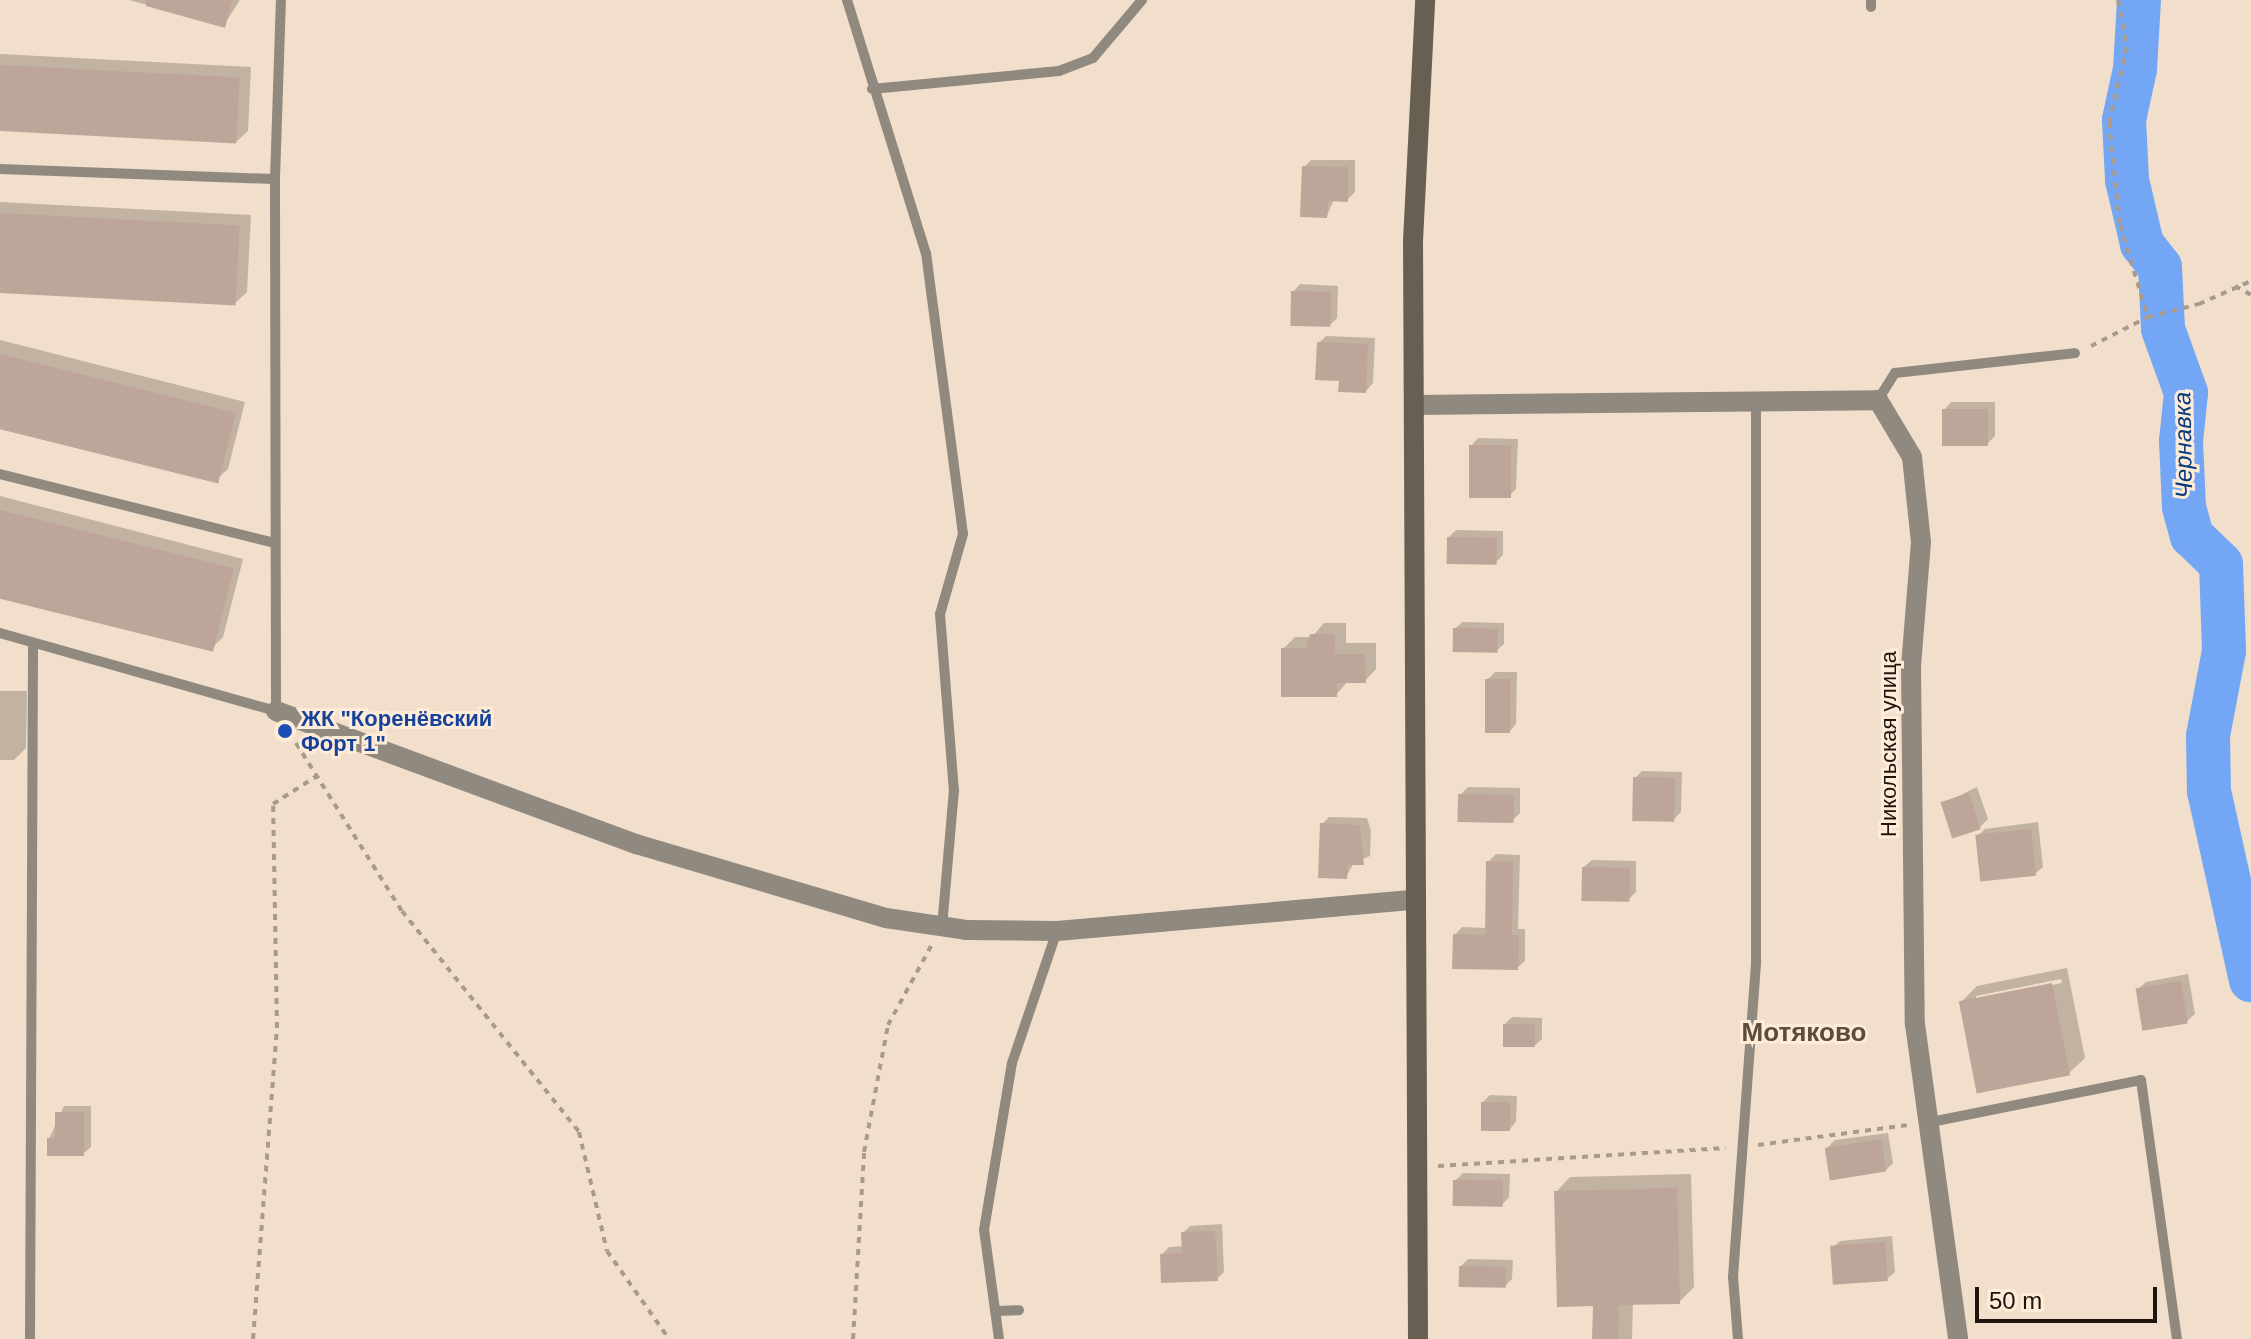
<!DOCTYPE html>
<meta charset="utf-8">
<style>
body{margin:0}
#map{position:relative;width:2251px;height:1339px;overflow:hidden;background:#f2dfcb;font-family:Helvetica,sans-serif}
div>[style]{position:absolute}
.shadow>*{inset:0;background:#0003}
.river>*{height:44px;margin:-22px;padding:0 22px;transform-origin:22px;border-radius:22px;background:#73a7f5}
.building>*{inset:0;background:#bea599;transform-origin:0 0}
.path>*{height:4px;margin-top:-2px;transform-origin:0;background:repeating-linear-gradient(90deg,#a99b8b 0 6px,transparent 0 12px)}
.service>*{height:10px;margin:-5px;padding:0 5px;transform-origin:5px;border-radius:5px;background:#8f8980}
.minor>*{height:20px;margin:-10px;padding:0 10px;transform-origin:10px;border-radius:10px;background:#8f8980}
.secondary>*{height:20px;margin:-10px;padding:0 10px;transform-origin:10px;border-radius:10px;background:#676052}
.dots>*{width:22px;height:22px;translate:-50% -50%;box-sizing:border-box;border:4px solid #ffecd8;border-radius:50%}
span{translate:-50% -50%;white-space:nowrap;text-align:center;line-height:1.15;-webkit-text-stroke:6px #ffecd8;paint-order:stroke}
.transit-label{font-size:22px;color:#164399;font-weight:700}
.left{translate:0 -50%;text-align:left}
.street-label{font-size:22px;color:#1d160f}
.water-label{font-size:24px;color:#083a7e;font-style:italic}
.quarter-label{font-size:26px;color:#5b4c3b;font-weight:700}
.scale{position:absolute;left:1975px;top:1287px;width:182px;height:36px;box-sizing:border-box;border:4px solid #1d160f;border-top:0;padding-left:10px;font-size:24px;line-height:28px;white-space:nowrap;color:#1d160f;-webkit-text-stroke:6px #ffecd8;paint-order:stroke}
</style>
<div id="map">
<div class="shadow">
<div style="clip-path:polygon(129px 0,240px 0,224px 25px)"></div>
<div style="clip-path:polygon(0 54px,251px 67px,248px 131px,236px 142px,0 129px)"></div>
<div style="clip-path:polygon(1311px 160px,1355px 160px,1355px 192px,1347px 200px,1334px 199px,1327px 216px,1304px 167px)"></div>
<div style="clip-path:polygon(0 202px,251px 215px,247px 292px,235px 303px,0 291px)"></div>
<div style="clip-path:polygon(1300px 284px,1338px 286px,1337px 318px,1329px 326px,1293px 292px)"></div>
<div style="clip-path:polygon(1326px 336px,1375px 338px,1373px 383px,1366px 391px,1341px 379px,1319px 343px)"></div>
<div style="clip-path:polygon(0 340px,245px 402px,228px 469px,216px 480px,0 425px)"></div>
<div style="clip-path:polygon(1951px 402px,1995px 402px,1995px 436px,1988px 443px,1944px 410px)"></div>
<div style="clip-path:polygon(1478px 438px,1518px 439px,1516px 489px,1509px 496px,1471px 446px)"></div>
<div style="clip-path:polygon(0 496px,243px 559px,223px 637px,211px 649px,0 594px)"></div>
<div style="clip-path:polygon(1456px 530px,1503px 531px,1503px 555px,1495px 563px,1449px 537px)"></div>
<div style="clip-path:polygon(1462px 622px,1504px 623px,1504px 644px,1496px 651px,1455px 629px)"></div>
<div style="clip-path:polygon(1324px 623px,1346px 623px,1346px 643px,1376px 643px,1376px 669px,1365px 681px,1348px 681px,1336px 695px,1283px 649px,1295px 637px,1312px 637px)"></div>
<div style="clip-path:polygon(1495px 672px,1517px 672px,1516px 724px,1509px 732px,1487px 680px)"></div>
<div style="clip-path:polygon(0 691px,27px 691px,26px 748px,14px 760px,0 760px)"></div>
<div style="clip-path:polygon(1642px 771px,1682px 772px,1681px 812px,1674px 819px,1635px 778px)"></div>
<div style="clip-path:polygon(1468px 787px,1520px 788px,1520px 813px,1512px 821px,1460px 795px)"></div>
<div style="clip-path:polygon(1977px 787px,1988px 819px,1980px 827px,1944px 803px)"></div>
<div style="clip-path:polygon(1329px 817px,1367px 818px,1371px 831px,1370px 856px,1354px 863px,1346px 877px,1322px 824px)"></div>
<div style="clip-path:polygon(2038px 822px,2043px 867px,2035px 874px,1977px 836px,1985px 829px)"></div>
<div style="clip-path:polygon(1496px 854px,1520px 855px,1518px 929px,1525px 929px,1525px 961px,1517px 968px,1455px 935px,1462px 927px,1487px 928px,1488px 862px)"></div>
<div style="clip-path:polygon(1592px 860px,1636px 861px,1636px 892px,1628px 900px,1584px 867px)"></div>
<div style="clip-path:polygon(evenodd,2067px 968px,2085px 1058px,2069px 1073px,1961px 1002px,1977px 986px,2067px 968px,2061px 979px,2062px 983px,1976px 1000px,1976px 996px,2061px 979px)"></div>
<div style="clip-path:polygon(2188px 974px,2195px 1014px,2187px 1021px,2138px 989px,2146px 982px)"></div>
<div style="clip-path:polygon(1512px 1017px,1542px 1018px,1542px 1039px,1534px 1046px,1505px 1024px)"></div>
<div style="clip-path:polygon(1490px 1095px,1517px 1096px,1516px 1122px,1509px 1130px,1483px 1102px)"></div>
<div style="clip-path:polygon(64px 1106px,91px 1106px,91px 1147px,83px 1154px,49px 1139px)"></div>
<div style="clip-path:polygon(1888px 1133px,1893px 1163px,1885px 1171px,1827px 1148px,1835px 1140px)"></div>
<div style="clip-path:polygon(1463px 1173px,1510px 1174px,1509px 1197px,1502px 1205px,1455px 1181px)"></div>
<div style="clip-path:polygon(1691px 1174px,1694px 1287px,1679px 1302px,1633px 1303px,1632px 1339px,1594px 1339px,1595px 1304px,1556px 1192px,1570px 1177px)"></div>
<div style="clip-path:polygon(1222px 1224px,1224px 1272px,1217px 1279px,1162px 1254px,1169px 1247px,1184px 1246px,1183px 1233px,1190px 1226px)"></div>
<div style="clip-path:polygon(1892px 1236px,1895px 1272px,1887px 1279px,1832px 1248px,1840px 1241px)"></div>
<div style="clip-path:polygon(1468px 1259px,1513px 1260px,1512px 1279px,1505px 1286px,1461px 1266px)"></div>
</div>
<div class="river">
<div style="left:2139px;top:0;width:69px;rotate:93.3deg"></div>
<div style="left:2135px;top:69px;width:52px;rotate:102.2deg"></div>
<div style="left:2124px;top:120px;width:60px;rotate:87.1deg"></div>
<div style="left:2127px;top:180px;width:66px;rotate:76.8deg"></div>
<div style="left:2142px;top:244px;width:29px;rotate:52deg"></div>
<div style="left:2160px;top:267px;width:62px;rotate:87.2deg"></div>
<div style="left:2163px;top:329px;width:68px;rotate:70.2deg"></div>
<div style="left:2186px;top:393px;width:48px;rotate:95.9deg"></div>
<div style="left:2181px;top:441px;width:66px;rotate:87.4deg"></div>
<div style="left:2184px;top:507px;width:30px;rotate:75deg"></div>
<div style="left:2192px;top:536px;width:40px;rotate:44deg"></div>
<div style="left:2221px;top:564px;width:87px;rotate:88deg"></div>
<div style="left:2224px;top:651px;width:86px;rotate:100.7deg"></div>
<div style="left:2208px;top:736px;width:55px;rotate:89deg"></div>
<div style="left:2209px;top:791px;width:194px;rotate:77.5deg"></div>
</div>
<div class="building">
<div style="clip-path:polygon(146px 0,232px 0,225px 28px,146px 6px)"></div>
<div style="left:0;top:65px;width:240px;height:66px;rotate:3deg"></div>
<div style="clip-path:polygon(1302px 166px,1348px 167px,1348px 202px,1328px 201px,1327px 218px,1300px 217px)"></div>
<div style="left:0;top:213px;width:240px;height:80px;rotate:3deg"></div>
<div style="left:1291px;top:291px;width:40px;height:35px;rotate:1deg"></div>
<div style="clip-path:polygon(1317px 342px,1368px 344px,1366px 393px,1338px 392px,1339px 381px,1315px 380px)"></div>
<div style="left:0;top:354px;width:243px;height:73px;rotate:14deg"></div>
<div style="left:1942px;top:409px;width:46px;height:37px"></div>
<div style="left:1469px;top:445px;width:42px;height:53px"></div>
<div style="left:0;top:510px;width:241px;height:86px;rotate:14deg"></div>
<div style="left:1447px;top:537px;width:50px;height:27px;rotate:1deg"></div>
<div style="left:1453px;top:628px;width:45px;height:24px;rotate:1deg"></div>
<div style="clip-path:polygon(1310px 634px,1335px 634px,1335px 654px,1365px 654px,1366px 683px,1337px 683px,1337px 697px,1281px 697px,1281px 648px,1306px 648px)"></div>
<div style="left:1485px;top:679px;width:25px;height:54px"></div>
<div style="left:1633px;top:777px;width:42px;height:44px;rotate:1deg"></div>
<div style="left:1969px;top:793px;width:38px;height:30px;rotate:72deg"></div>
<div style="left:1458px;top:794px;width:56px;height:28px;rotate:1deg"></div>
<div style="clip-path:polygon(1320px 823px,1360px 825px,1364px 865px,1348px 865px,1347px 879px,1318px 878px)"></div>
<div style="left:2031px;top:829px;width:47px;height:56px;rotate:84deg"></div>
<div style="clip-path:polygon(1486px 861px,1513px 862px,1512px 935px,1519px 935px,1518px 970px,1452px 969px,1453px 934px,1485px 935px)"></div>
<div style="left:1582px;top:867px;width:48px;height:34px;rotate:1deg"></div>
<div style="left:2181px;top:981px;width:43px;height:46px;rotate:81deg"></div>
<div style="left:2052px;top:983px;width:94px;height:95px;rotate:79deg"></div>
<div style="left:1503px;top:1024px;width:32px;height:23px"></div>
<div style="left:1481px;top:1102px;width:29px;height:29px"></div>
<div style="clip-path:polygon(55px 1112px,84px 1112px,84px 1156px,47px 1156px,47px 1138px,55px 1138px)"></div>
<div style="left:1881px;top:1139px;width:33px;height:57px;rotate:81deg"></div>
<div style="left:1453px;top:1180px;width:50px;height:26px;rotate:1deg"></div>
<div style="clip-path:polygon(1677px 1188px,1680px 1304px,1619px 1305px,1618px 1339px,1592px 1339px,1593px 1306px,1557px 1307px,1554px 1191px)"></div>
<div style="clip-path:polygon(1215px 1231px,1218px 1281px,1161px 1283px,1160px 1254px,1182px 1253px,1181px 1232px)"></div>
<div style="left:1885px;top:1242px;width:39px;height:55px;rotate:86deg"></div>
<div style="left:1459px;top:1266px;width:47px;height:21px;rotate:1deg"></div>
</div>
<div class="path">
<div style="left:2118px;top:0;width:48px;rotate:79.2deg"></div>
<div style="left:2127px;top:47px;width:77px;rotate:103.5deg"></div>
<div style="left:2109px;top:122px;width:104px;rotate:83.9deg"></div>
<div style="left:2120px;top:225px;width:96px;rotate:73.1deg"></div>
<div style="left:2235px;top:286px;width:18px;rotate:29deg"></div>
<div style="left:2091px;top:346px;width:64px;rotate:-27deg"></div>
<div style="left:2148px;top:317px;width:53px;rotate:-14.3deg"></div>
<div style="left:2199px;top:304px;width:57px;rotate:-23.9deg"></div>
<div style="left:296px;top:743px;width:199px;rotate:57.8deg"></div>
<div style="left:402px;top:911px;width:283px;rotate:51.3deg"></div>
<div style="left:579px;top:1132px;width:122px;rotate:76.8deg"></div>
<div style="left:607px;top:1251px;width:108px;rotate:54.8deg"></div>
<div style="left:1758px;top:1145px;width:151px;rotate:-7.6deg"></div>
<div style="left:1438px;top:1166px;width:288px;rotate:-3.6deg"></div>
<div style="left:253px;top:1339px;width:312px;rotate:-85.6deg"></div>
<div style="left:277px;top:1028px;width:224px;rotate:-91deg"></div>
<div style="left:273px;top:804px;width:52px;rotate:-32.5deg"></div>
<div style="left:853px;top:1339px;width:187px;rotate:-86.6deg"></div>
<div style="left:864px;top:1152px;width:129px;rotate:-79.3deg"></div>
<div style="left:888px;top:1025px;width:90px;rotate:-61.4deg"></div>
</div>
<div class="service">
<div style="left:847px;top:0;width:265px;rotate:72.7deg"></div>
<div style="left:926px;top:253px;width:283px;rotate:82.5deg"></div>
<div style="left:963px;top:534px;width:83px;rotate:106deg"></div>
<div style="left:940px;top:614px;width:177px;rotate:85.5deg"></div>
<div style="left:954px;top:790px;width:137px;rotate:95deg"></div>
<div style="left:1871px;top:7px;width:7px;rotate:-90deg"></div>
<div style="left:872px;top:89px;width:188px;rotate:-5.5deg"></div>
<div style="left:1059px;top:71px;width:36px;rotate:-21deg"></div>
<div style="left:1093px;top:58px;width:76px;rotate:-49.8deg"></div>
<div style="left:0;top:169px;width:275px;rotate:2.1deg"></div>
<div style="left:1878px;top:400px;width:32px;rotate:-58deg"></div>
<div style="left:1895px;top:373px;width:181px;rotate:-6.3deg"></div>
<div style="left:0;top:474px;width:284px;rotate:14.1deg"></div>
<div style="left:0;top:633px;width:287px;rotate:15.8deg"></div>
<div style="left:276px;top:711px;width:532px;rotate:-90.11deg"></div>
<div style="left:275px;top:179px;width:179px;rotate:-88.1deg"></div>
<div style="left:1926px;top:1123px;width:219px;rotate:-11.3deg"></div>
<div style="left:2141px;top:1080px;width:261px;rotate:82.1deg"></div>
<div style="left:995px;top:1311px;width:24px;rotate:-2deg"></div>
<div style="left:30px;top:1339px;width:696px;rotate:-89.75deg"></div>
<div style="left:999px;top:1339px;width:110px;rotate:-97.8deg"></div>
<div style="left:984px;top:1230px;width:169px;rotate:-80.5deg"></div>
<div style="left:1012px;top:1063px;width:139px;rotate:-71.2deg"></div>
<div style="left:1738px;top:1339px;width:62px;rotate:-94.6deg"></div>
<div style="left:1733px;top:1277px;width:315px;rotate:-85.8deg"></div>
<div style="left:1756px;top:963px;width:560px;rotate:-90deg"></div>
</div>
<div class="minor">
<div style="left:1415px;top:405px;width:463px;rotate:-0.6deg"></div>
<div style="left:1878px;top:400px;width:66px;rotate:59.2deg"></div>
<div style="left:1912px;top:457px;width:85px;rotate:84deg"></div>
<div style="left:1921px;top:542px;width:124px;rotate:94.6deg"></div>
<div style="left:1911px;top:666px;width:358px;rotate:89.4deg"></div>
<div style="left:1915px;top:1024px;width:318px;rotate:82.2deg"></div>
<div style="left:276px;top:711px;width:384px;rotate:20.3deg"></div>
<div style="left:636px;top:844px;width:261px;rotate:16.5deg"></div>
<div style="left:886px;top:918px;width:81px;rotate:8.5deg"></div>
<div style="left:966px;top:930px;width:91px;rotate:0.6deg"></div>
<div style="left:1057px;top:931px;width:358px;rotate:-5deg"></div>
</div>
<div class="secondary">
<div style="left:1418px;top:1339px;width:1098px;rotate:-90.26deg"></div>
<div style="left:1413px;top:241px;width:241px;rotate:-87.1deg"></div>
</div>
<div class="dots">
<div style="left:285px;top:731px;background:#1a4fb4"></div>
</div>
<div class="transit-label">
<span class="left" style="left:301px;top:731px">ЖК "Коренёвский<br>Форт 1"</span>
</div>
<div class="street-label">
<span style="left:1889px;top:744px;rotate:-90deg">Никольская улица</span>
</div>
<div class="water-label">
<span style="left:2183px;top:445px;rotate:-91deg">Чернавка</span>
</div>
<div class="quarter-label">
<span style="left:1804px;top:1033px">Мотяково</span>
</div>
<div class="scale">50 m</div>
</div>
